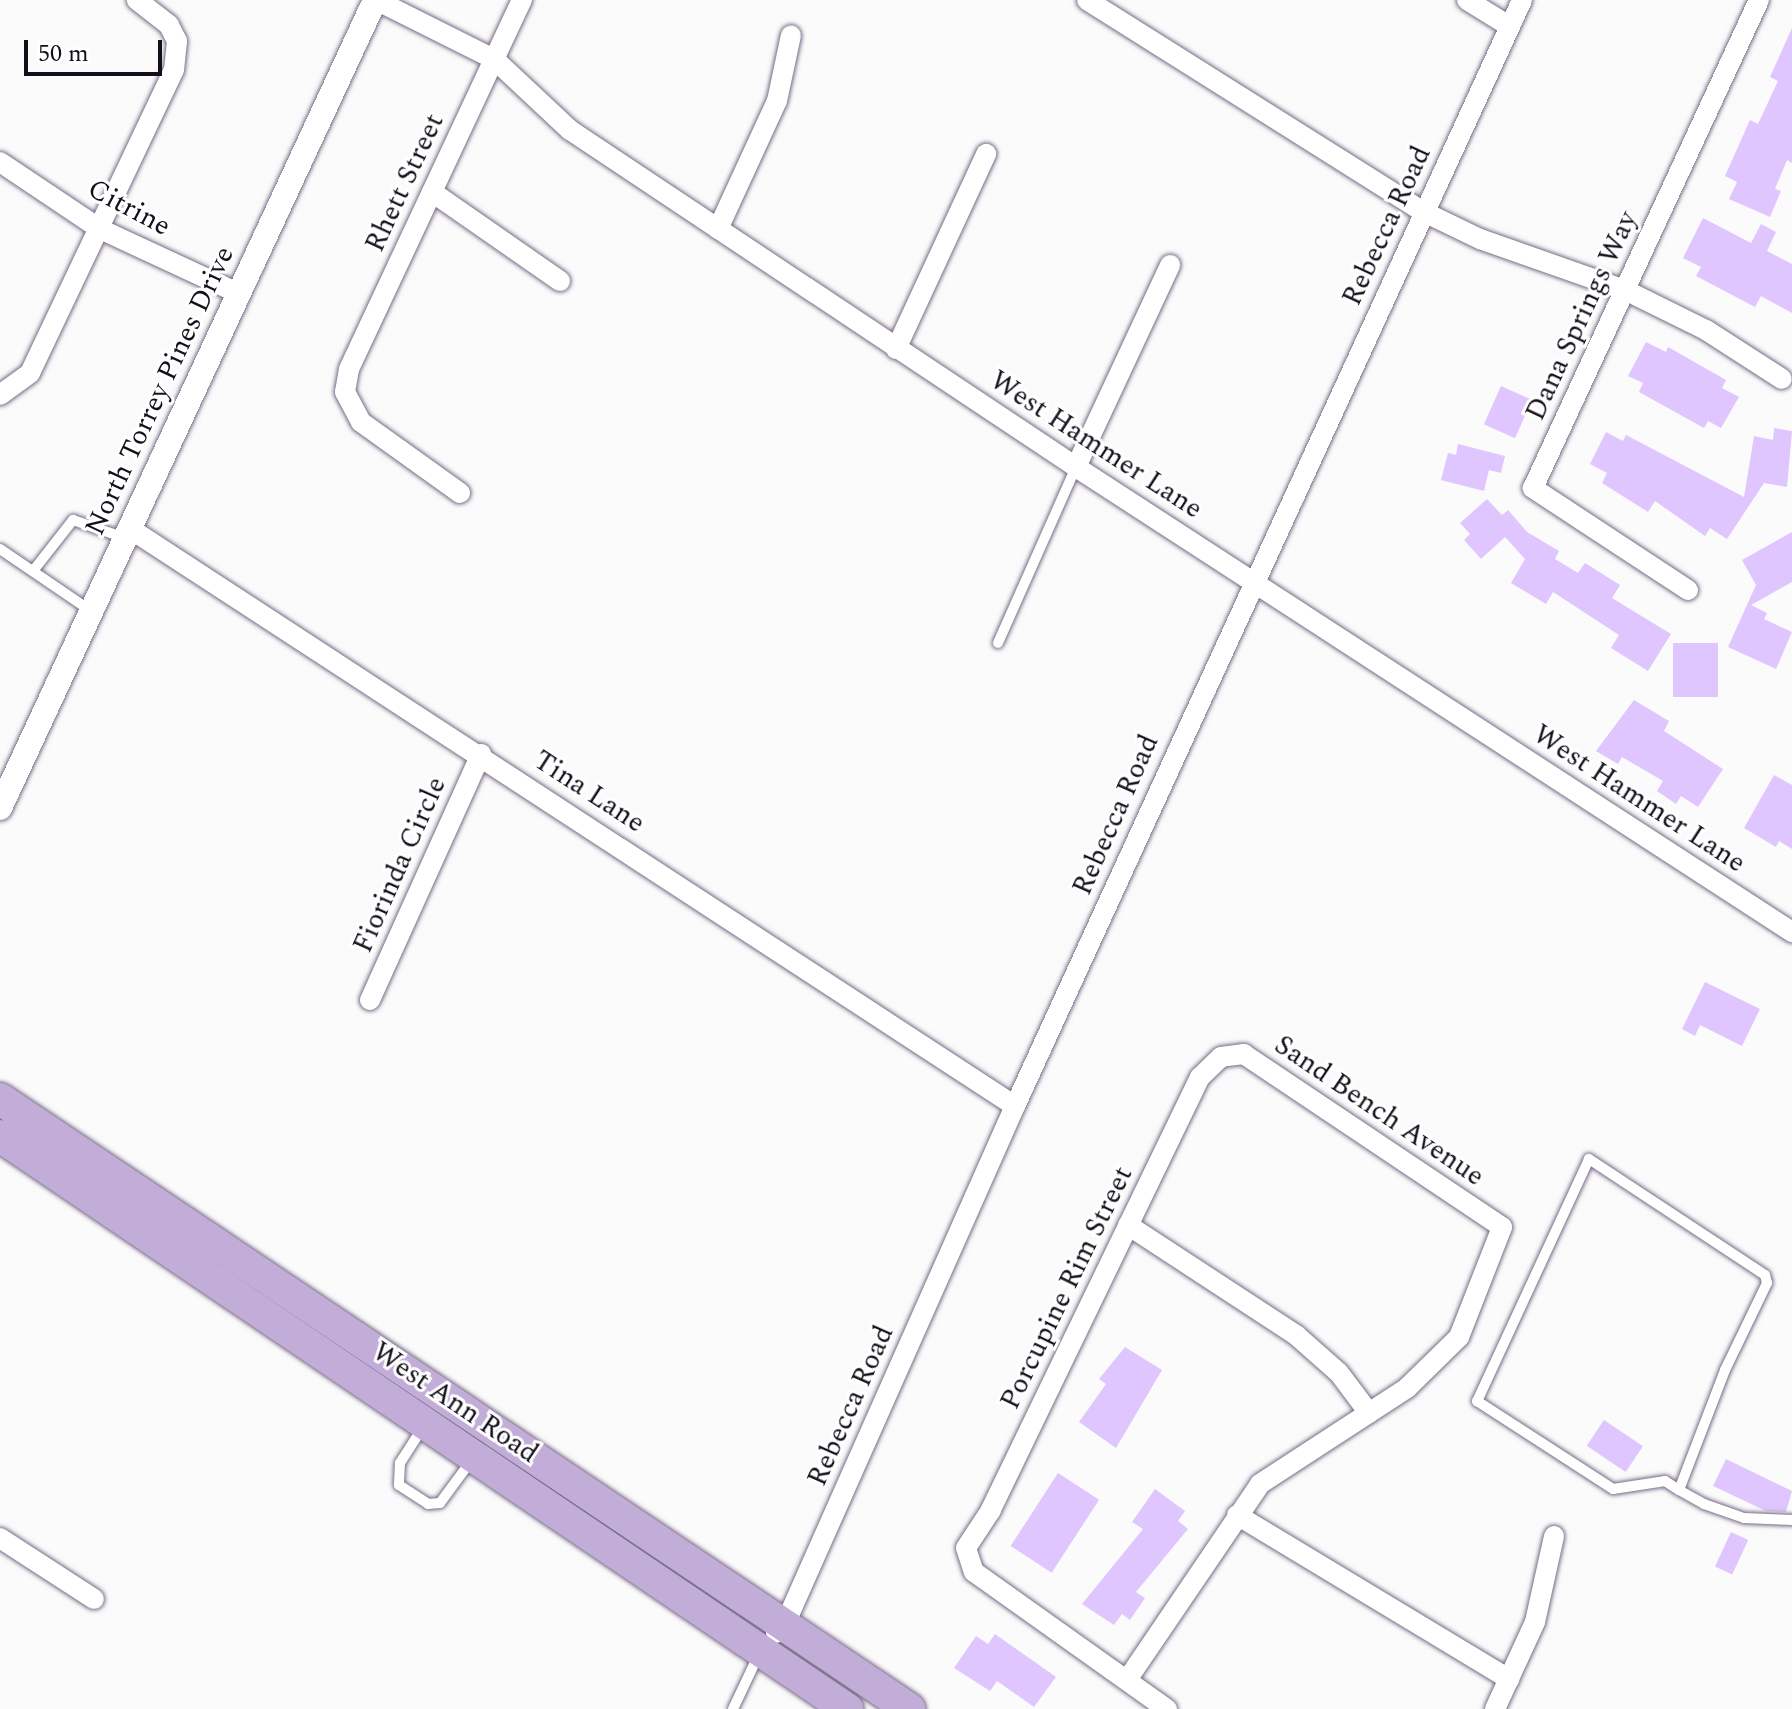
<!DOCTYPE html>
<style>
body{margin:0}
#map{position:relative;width:1792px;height:1709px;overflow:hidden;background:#fbfbfb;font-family:Spectral,serif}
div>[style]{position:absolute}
.building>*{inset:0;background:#dfc6fe;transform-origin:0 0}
.roads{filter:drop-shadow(0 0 2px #786b87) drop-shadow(0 0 2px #786b87)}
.service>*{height:10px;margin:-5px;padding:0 5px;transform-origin:5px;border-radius:5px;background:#fff}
.minor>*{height:20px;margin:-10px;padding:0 10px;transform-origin:10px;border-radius:10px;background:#fff}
.tertiary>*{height:24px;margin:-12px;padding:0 12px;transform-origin:12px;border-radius:12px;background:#fff}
.primary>*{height:32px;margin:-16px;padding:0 16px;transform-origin:16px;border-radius:16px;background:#c1add7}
span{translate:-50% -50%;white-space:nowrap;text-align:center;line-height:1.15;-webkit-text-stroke:6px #fff;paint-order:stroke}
.street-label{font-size:28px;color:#140f1a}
.scale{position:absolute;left:24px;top:40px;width:138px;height:36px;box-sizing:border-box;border:4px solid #140f1a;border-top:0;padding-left:10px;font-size:24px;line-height:28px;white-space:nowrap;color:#140f1a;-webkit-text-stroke:6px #fff;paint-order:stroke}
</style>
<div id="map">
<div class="building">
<div style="clip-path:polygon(1792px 28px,1792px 163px,1787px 160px,1775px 189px,1781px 191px,1770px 217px,1729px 199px,1737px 182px,1725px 176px,1750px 120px,1758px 124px,1778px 81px,1770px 77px)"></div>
<div style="clip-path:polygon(1703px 218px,1751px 243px,1761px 224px,1776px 232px,1767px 251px,1792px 264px,1792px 313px,1761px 296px,1755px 307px,1696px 276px,1701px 267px,1683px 258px)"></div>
<div style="clip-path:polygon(1646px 342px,1666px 352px,1668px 347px,1726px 380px,1722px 388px,1739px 397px,1721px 428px,1708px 421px,1704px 428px,1639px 392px,1643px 383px,1628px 376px)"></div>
<div style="left:1501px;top:386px;width:34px;height:42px;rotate:24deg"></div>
<div style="clip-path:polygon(1774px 428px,1792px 431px,1787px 487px,1764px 483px,1727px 539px,1710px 528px,1705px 536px,1655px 501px,1648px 512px,1602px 483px,1607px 473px,1590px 464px,1606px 432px,1623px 441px,1626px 435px,1744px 497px,1754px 436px,1773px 440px)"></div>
<div style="clip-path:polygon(1458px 444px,1505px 456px,1501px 473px,1489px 470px,1484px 491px,1441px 480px,1448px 453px,1456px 455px)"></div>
<div style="clip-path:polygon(1487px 499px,1502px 515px,1508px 510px,1527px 532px,1559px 551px,1555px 559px,1578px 573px,1585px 563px,1620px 585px,1612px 598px,1671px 634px,1648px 671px,1611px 648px,1619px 635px,1553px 592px,1546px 604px,1511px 583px,1525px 559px,1505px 537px,1481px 559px,1464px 540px,1470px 534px,1460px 523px)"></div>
<div style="clip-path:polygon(1792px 532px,1792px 582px,1751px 605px,1767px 613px,1764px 619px,1792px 632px,1776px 669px,1728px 647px,1756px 585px,1742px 560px)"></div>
<div style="left:1718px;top:643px;width:54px;height:45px;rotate:90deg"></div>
<div style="clip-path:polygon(1634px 700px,1669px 721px,1664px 731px,1723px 769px,1698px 807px,1681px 796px,1676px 804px,1657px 791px,1663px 781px,1622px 757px,1618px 764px,1596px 751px)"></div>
<div style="clip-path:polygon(1774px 775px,1792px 785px,1792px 849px,1779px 841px,1776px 847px,1744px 828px)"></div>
<div style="clip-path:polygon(1705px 982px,1760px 1009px,1742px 1046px,1700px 1025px,1695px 1036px,1682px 1029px)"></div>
<div style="clip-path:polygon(1125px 1347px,1162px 1370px,1116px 1448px,1079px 1422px,1106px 1384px,1099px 1379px)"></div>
<div style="left:1604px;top:1420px;width:47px;height:31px;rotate:34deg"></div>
<div style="clip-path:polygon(1726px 1459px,1792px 1491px,1786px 1512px,1766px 1511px,1713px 1486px)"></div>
<div style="left:1058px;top:1473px;width:49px;height:87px;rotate:33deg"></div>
<div style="clip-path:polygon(1155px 1489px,1185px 1511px,1178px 1521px,1188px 1529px,1136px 1592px,1145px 1598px,1130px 1620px,1122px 1614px,1114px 1625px,1082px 1604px,1143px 1529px,1132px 1522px)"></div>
<div style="left:1731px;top:1532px;width:19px;height:38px;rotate:25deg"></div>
<div style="clip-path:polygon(995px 1634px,1056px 1677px,1034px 1707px,997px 1681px,990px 1691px,954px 1668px,976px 1636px,988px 1644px)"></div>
</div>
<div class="roads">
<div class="service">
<div style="left:0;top:549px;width:110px;rotate:34.3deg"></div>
<div style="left:33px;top:571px;width:65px;rotate:-51.9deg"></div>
<div style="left:73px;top:520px;width:55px;rotate:19.1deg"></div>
<div style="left:998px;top:643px;width:193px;rotate:-66.1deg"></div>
<div style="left:423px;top:1427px;width:43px;rotate:122.6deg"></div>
<div style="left:400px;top:1463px;width:22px;rotate:93deg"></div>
<div style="left:399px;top:1485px;width:35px;rotate:33deg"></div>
<div style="left:428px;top:1504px;width:12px;rotate:-5deg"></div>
<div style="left:440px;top:1503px;width:52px;rotate:-53.6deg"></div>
<div style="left:1679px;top:1490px;width:129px;rotate:-69deg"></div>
<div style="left:1725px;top:1370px;width:97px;rotate:-64.2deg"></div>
<div style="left:1767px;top:1283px;width:8px;rotate:-104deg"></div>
<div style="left:1765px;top:1275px;width:211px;rotate:-146.6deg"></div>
<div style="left:1589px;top:1159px;width:267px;rotate:114.8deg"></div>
<div style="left:1477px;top:1401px;width:162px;rotate:32.9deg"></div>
<div style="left:1613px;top:1489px;width:53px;rotate:-8.7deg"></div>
<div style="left:1665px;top:1481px;width:17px;rotate:33deg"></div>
<div style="left:1679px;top:1490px;width:29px;rotate:29deg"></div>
<div style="left:1704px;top:1504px;width:42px;rotate:19.3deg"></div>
<div style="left:1744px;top:1518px;width:48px;rotate:2.4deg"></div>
<div style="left:733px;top:1709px;width:59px;rotate:-64.7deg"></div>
</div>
<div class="minor">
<div style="left:376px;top:0;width:132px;rotate:26.6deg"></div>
<div style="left:494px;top:59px;width:104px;rotate:43.1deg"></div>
<div style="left:570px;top:130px;width:608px;rotate:33.66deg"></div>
<div style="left:1076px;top:467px;width:854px;rotate:33deg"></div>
<div style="left:1087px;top:0;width:398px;rotate:32.2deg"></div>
<div style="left:1424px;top:212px;width:62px;rotate:25.7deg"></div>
<div style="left:1480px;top:239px;width:154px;rotate:19.4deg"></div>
<div style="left:1625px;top:290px;width:90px;rotate:26.3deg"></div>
<div style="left:1706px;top:330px;width:90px;rotate:32.8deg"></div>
<div style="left:1467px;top:0;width:49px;rotate:31.8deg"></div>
<div style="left:0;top:162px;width:120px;rotate:33.8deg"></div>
<div style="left:100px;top:229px;width:152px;rotate:24.9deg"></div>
<div style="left:432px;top:192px;width:156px;rotate:34.8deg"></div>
<div style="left:718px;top:229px;width:141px;rotate:-65.3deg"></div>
<div style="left:777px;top:101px;width:67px;rotate:-78deg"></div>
<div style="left:896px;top:349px;width:215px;rotate:-65.2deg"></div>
<div style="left:0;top:395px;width:37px;rotate:-36deg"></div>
<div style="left:30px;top:373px;width:335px;rotate:-64.6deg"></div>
<div style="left:174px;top:70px;width:29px;rotate:-84deg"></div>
<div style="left:177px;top:41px;width:18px;rotate:-117deg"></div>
<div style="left:169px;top:25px;width:41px;rotate:-142deg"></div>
<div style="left:1076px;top:467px;width:223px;rotate:-65deg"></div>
<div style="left:460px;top:493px;width:122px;rotate:-144.4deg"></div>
<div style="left:361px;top:422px;width:34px;rotate:-118deg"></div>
<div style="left:345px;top:392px;width:23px;rotate:-80deg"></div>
<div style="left:349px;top:369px;width:408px;rotate:-64.9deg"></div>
<div style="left:129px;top:528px;width:1058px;rotate:33.12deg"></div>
<div style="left:1688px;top:590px;width:186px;rotate:-146.7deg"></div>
<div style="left:1533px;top:488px;width:538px;rotate:-65.15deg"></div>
<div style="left:370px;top:1000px;width:270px;rotate:-65.7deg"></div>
<div style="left:1128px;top:1225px;width:201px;rotate:33.2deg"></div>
<div style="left:1296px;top:1335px;width:57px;rotate:41.5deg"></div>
<div style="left:1339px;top:1373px;width:50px;rotate:53.1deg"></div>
<div style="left:1237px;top:1515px;width:318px;rotate:31.1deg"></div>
<div style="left:0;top:1538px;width:112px;rotate:33deg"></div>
<div style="left:776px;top:1633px;width:13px;rotate:-45deg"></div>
<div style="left:785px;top:1624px;width:567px;rotate:-66.06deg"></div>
<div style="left:1015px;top:1106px;width:1217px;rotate:-65.37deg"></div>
<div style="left:1127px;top:1680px;width:237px;rotate:-55.8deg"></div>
<div style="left:1260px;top:1484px;width:176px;rotate:-33.1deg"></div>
<div style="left:1407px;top:1388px;width:73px;rotate:-44.4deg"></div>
<div style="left:1459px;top:1337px;width:118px;rotate:-68.6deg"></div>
<div style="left:1502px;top:1227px;width:311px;rotate:-146.2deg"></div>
<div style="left:1244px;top:1054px;width:23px;rotate:173deg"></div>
<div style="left:1221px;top:1057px;width:29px;rotate:136deg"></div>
<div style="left:1200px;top:1077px;width:481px;rotate:115.8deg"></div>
<div style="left:991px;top:1510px;width:45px;rotate:123.3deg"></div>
<div style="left:966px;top:1548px;width:25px;rotate:72deg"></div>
<div style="left:974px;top:1572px;width:237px;rotate:35.4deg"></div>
<div style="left:1495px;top:1709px;width:96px;rotate:-65.3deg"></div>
<div style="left:1535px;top:1622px;width:88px;rotate:-77.5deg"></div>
</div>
<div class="tertiary">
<div style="left:0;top:808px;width:891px;rotate:-65.1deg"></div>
</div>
<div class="primary">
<div style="left:0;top:1099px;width:1095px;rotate:33.86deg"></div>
<div style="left:0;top:1136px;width:1023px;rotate:34.08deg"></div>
</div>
</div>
<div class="street-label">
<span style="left:405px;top:183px;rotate:-65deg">Rhett Street</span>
<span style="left:129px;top:208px;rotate:28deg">Citrine</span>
<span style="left:1387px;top:226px;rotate:-65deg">Rebecca Road</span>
<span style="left:1582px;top:316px;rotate:-65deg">Dana Springs Way</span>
<span style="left:160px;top:391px;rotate:-65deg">North Torrey Pines Drive</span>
<span style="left:1096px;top:445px;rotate:33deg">West Hammer Lane</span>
<span style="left:589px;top:792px;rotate:33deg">Tina Lane</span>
<span style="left:1639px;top:799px;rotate:33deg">West Hammer Lane</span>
<span style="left:1116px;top:815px;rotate:-66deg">Rebecca Road</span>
<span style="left:400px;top:865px;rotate:-66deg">Fiorinda Circle</span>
<span style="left:1379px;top:1111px;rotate:34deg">Sand Bench Avenue</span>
<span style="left:1067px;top:1288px;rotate:-64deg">Porcupine Rim Street</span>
<span style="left:455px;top:1403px;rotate:34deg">West Ann Road</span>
<span style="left:851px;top:1406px;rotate:-66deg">Rebecca Road</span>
</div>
<div class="scale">50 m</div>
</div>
